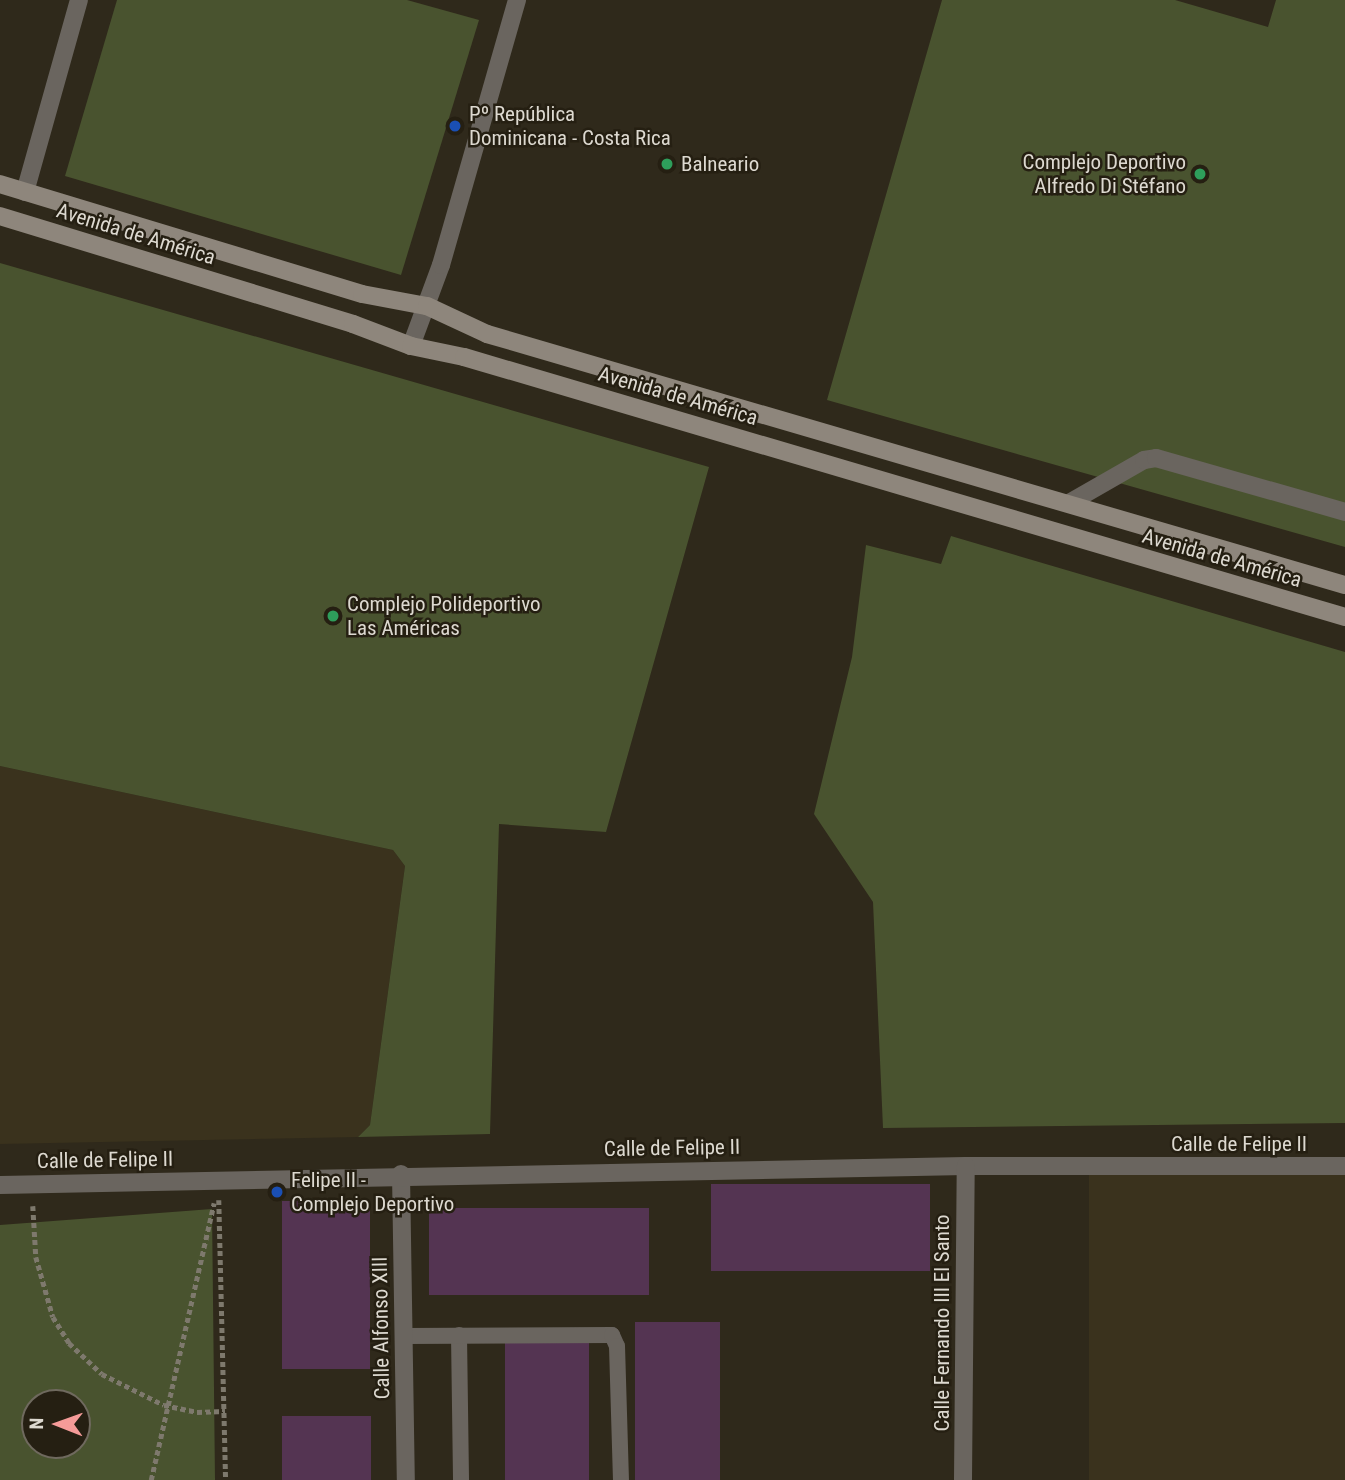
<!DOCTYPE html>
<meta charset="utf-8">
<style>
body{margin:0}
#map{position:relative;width:1345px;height:1480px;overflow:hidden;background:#2f291b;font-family:"Roboto Condensed",sans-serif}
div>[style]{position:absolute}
.built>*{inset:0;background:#3a321d;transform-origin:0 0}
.green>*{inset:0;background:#49532f}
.building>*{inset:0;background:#543452;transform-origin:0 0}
.path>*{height:4.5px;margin-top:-2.25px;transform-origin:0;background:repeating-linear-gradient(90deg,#7e796d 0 5px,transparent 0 8.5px)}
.service>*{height:16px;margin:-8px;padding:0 8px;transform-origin:8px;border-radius:8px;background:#6a655f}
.pedestrian>*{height:18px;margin:-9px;padding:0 9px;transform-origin:9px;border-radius:9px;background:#6a655f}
.minor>*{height:18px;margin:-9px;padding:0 9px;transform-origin:9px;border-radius:9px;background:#6a655f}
.secondary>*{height:18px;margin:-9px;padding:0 9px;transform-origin:9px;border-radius:9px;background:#8e867c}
.dots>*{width:19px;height:19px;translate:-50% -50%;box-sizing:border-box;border:4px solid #251f12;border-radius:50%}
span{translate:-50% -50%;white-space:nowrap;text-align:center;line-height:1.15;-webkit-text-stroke:5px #251f12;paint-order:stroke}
.poi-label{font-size:21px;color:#ddd9d0}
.left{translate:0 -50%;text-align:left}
.right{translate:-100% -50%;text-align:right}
.street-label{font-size:21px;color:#ddd9d0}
.north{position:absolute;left:21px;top:1389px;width:70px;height:70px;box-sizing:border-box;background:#251f12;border:2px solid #6f695e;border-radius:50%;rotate:271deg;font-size:19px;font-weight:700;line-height:28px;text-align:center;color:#ddd9d0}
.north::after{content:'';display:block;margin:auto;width:24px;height:32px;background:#f59b98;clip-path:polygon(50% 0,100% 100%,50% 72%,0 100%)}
</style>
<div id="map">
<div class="built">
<div style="clip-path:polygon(0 766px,393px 850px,405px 866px,370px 1125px,358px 1137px,0 1144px)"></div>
<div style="left:1345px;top:1165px;width:315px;height:256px;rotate:90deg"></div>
</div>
<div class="green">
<div style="clip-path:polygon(117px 0,407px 0,479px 20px,401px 275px,65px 176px)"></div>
<div style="clip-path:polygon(942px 0,1175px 0,1268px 27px,1276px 0,1345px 0,1345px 547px,827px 400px)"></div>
<div style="clip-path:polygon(0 263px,709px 467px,606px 832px,499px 824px,490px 1134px,358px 1137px,370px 1125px,405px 866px,393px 850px,0 766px)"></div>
<div style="clip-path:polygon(951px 536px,1345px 652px,1345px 1123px,883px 1128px,873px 902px,814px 814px,852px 657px,866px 545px,941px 564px)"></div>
<div style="clip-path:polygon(evenodd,212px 1209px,215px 1480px,0 1480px,0 1225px,212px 1209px,35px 1403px,77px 1403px,77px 1445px,35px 1445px,35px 1403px)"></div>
</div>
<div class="building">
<div style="left:711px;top:1184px;width:219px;height:87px"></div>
<div style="left:282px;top:1201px;width:88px;height:168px"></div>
<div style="left:649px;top:1208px;width:87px;height:220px;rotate:90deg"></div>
<div style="left:720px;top:1322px;width:158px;height:85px;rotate:90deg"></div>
<div style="left:505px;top:1334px;width:84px;height:146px"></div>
<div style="left:371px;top:1416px;width:64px;height:89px;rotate:90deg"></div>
</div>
<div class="path">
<div style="left:219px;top:1200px;width:280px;rotate:88.6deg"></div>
<div style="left:33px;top:1206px;width:51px;rotate:86.6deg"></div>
<div style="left:36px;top:1257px;width:62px;rotate:74.2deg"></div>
<div style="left:53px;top:1317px;width:31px;rotate:58deg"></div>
<div style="left:69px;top:1343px;width:45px;rotate:43.2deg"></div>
<div style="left:102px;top:1374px;width:69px;rotate:26.6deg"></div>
<div style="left:164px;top:1405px;width:34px;rotate:12deg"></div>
<div style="left:197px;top:1412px;width:28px;rotate:-2deg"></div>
<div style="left:151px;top:1480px;width:284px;rotate:-77.2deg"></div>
</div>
<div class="service">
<div style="left:459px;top:1335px;width:145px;rotate:89.2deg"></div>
<div style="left:405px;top:1336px;width:207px;rotate:-0.3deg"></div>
<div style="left:612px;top:1335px;width:12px;rotate:66deg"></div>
<div style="left:617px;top:1346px;width:134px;rotate:88.3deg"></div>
</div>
<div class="pedestrian">
<div style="left:25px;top:192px;width:199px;rotate:-74.3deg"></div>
</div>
<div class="minor">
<div style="left:411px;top:346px;width:86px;rotate:-69.7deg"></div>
<div style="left:441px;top:265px;width:276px;rotate:-74deg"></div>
<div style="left:1069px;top:503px;width:86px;rotate:-29.8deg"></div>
<div style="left:1144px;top:460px;width:12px;rotate:-9deg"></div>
<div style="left:1156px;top:458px;width:197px;rotate:15.9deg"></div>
<div style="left:401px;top:1174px;width:306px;rotate:89.1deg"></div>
<div style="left:0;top:1185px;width:966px;rotate:-1.13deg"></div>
<div style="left:966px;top:1166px;width:379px"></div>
<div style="left:963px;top:1480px;width:314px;rotate:-89.5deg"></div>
</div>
<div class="secondary">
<div style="left:0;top:184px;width:378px;rotate:16.9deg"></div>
<div style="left:362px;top:294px;width:66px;rotate:10.5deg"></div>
<div style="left:427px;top:306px;width:66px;rotate:25deg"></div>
<div style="left:487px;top:334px;width:894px;rotate:16.31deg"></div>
<div style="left:0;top:216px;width:369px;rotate:17deg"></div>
<div style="left:353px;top:324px;width:62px;rotate:20.8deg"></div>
<div style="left:411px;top:346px;width:54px;rotate:11.7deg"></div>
<div style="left:464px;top:357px;width:919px;rotate:16.44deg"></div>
</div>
<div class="dots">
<div style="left:455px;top:126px;background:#1a4fb4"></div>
<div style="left:667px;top:164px;background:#2e9e5b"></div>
<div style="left:1200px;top:174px;background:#2e9e5b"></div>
<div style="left:333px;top:616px;background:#2e9e5b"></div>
<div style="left:277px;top:1192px;background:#1a4fb4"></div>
</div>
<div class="poi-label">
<span class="left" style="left:469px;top:126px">Pº República<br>Dominicana - Costa Rica</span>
<span class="right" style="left:1186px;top:174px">Complejo Deportivo<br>Alfredo Di Stéfano</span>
<span class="left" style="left:681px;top:164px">Balneario</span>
<span class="left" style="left:347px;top:616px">Complejo Polideportivo<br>Las Américas</span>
<span class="left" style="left:291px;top:1192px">Felipe II -<br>Complejo Deportivo</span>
</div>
<div class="street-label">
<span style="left:136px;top:234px;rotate:17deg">Avenida de América</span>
<span style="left:678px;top:396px;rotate:16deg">Avenida de América</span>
<span style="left:1222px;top:558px;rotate:16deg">Avenida de América</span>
<span style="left:1239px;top:1144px">Calle de Felipe II</span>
<span style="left:672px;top:1148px;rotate:-1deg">Calle de Felipe II</span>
<span style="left:105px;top:1160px;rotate:-1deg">Calle de Felipe II</span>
<span style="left:942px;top:1323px;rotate:-90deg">Calle Fernando III El Santo</span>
<span style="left:381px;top:1328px;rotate:-91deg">Calle Alfonso XIII</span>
</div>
<div class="north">N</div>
</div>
